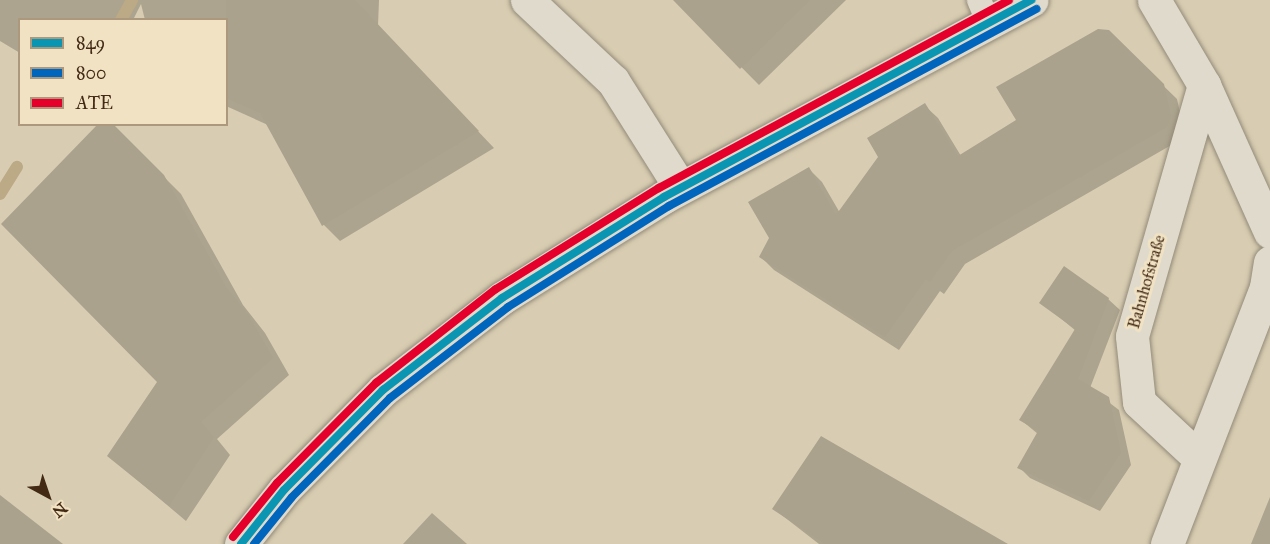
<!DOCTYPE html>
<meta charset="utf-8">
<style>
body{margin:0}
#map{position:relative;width:1270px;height:544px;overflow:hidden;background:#d8cdb2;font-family:"IM FELL Great Primer",serif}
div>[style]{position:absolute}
.shadow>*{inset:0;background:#0003}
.stream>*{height:12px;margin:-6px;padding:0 6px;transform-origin:6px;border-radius:6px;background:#bca985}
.building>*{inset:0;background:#aba28e}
.roads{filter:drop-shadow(0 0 2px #938a78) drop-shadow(0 0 2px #938a78)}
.service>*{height:24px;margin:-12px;padding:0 12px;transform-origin:12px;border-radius:12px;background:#e0dacd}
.minor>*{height:33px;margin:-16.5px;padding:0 16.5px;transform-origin:16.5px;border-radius:16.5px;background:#e0dacd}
.secondary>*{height:33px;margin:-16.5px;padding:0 16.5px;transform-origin:16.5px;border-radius:16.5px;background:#e0dacd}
.bus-1>*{height:8px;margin:-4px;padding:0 4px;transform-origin:4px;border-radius:4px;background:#0a96b2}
.bus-2>*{height:8px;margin:-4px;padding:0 4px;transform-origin:4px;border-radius:4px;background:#0065bd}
.bus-3>*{height:8px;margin:-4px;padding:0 4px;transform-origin:4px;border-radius:4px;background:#e4002b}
span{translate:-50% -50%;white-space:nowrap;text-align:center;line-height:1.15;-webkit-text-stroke:6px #f0e2c3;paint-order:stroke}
.street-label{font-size:16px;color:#432a15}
.legend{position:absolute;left:18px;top:18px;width:210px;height:108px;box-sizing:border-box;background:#f0e2c3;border:2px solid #ab987d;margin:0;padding:8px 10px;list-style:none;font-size:18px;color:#432a15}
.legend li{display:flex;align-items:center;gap:12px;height:30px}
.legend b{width:30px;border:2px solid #ab987d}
.north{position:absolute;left:18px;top:466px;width:60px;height:60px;-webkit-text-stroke:4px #f0e2c3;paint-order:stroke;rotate:140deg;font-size:16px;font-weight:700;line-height:24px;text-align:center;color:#432a15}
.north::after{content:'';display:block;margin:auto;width:21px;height:27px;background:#432a15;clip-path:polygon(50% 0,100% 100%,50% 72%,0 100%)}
</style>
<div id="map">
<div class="shadow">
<div style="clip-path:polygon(0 0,379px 0,378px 26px,494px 148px,340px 241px,324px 225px,268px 125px,226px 106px,226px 20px,145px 20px,141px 4px,133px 20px,20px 20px,20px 53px,0 41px)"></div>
<div style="clip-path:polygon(675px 0,846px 0,759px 85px)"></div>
<div style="clip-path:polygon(1108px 32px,1177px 99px,1184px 130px,1180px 140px,965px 264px,944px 294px,940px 291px,899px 350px,774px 270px,761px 257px,809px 169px,822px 182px,840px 213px,924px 105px,938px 118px,961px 156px,1018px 121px)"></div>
<div style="clip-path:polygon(111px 124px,181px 194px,243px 305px,265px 333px,289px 375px,217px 439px,230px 455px,186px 521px,109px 456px,159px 382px)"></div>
<div style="clip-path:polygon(1108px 299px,1120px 310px,1090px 388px,1119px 410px,1131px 465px,1100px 511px,1030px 478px,1019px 467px,1038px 434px,1021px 420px,1076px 331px,1041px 302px)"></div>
<div style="clip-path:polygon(1270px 497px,1270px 544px,1251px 544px)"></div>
<div style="clip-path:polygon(774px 509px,1005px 544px,819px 544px)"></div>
<div style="clip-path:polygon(432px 513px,467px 544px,403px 544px)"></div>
</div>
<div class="stream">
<div style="left:121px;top:20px;width:23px;rotate:-61deg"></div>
<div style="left:0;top:194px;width:32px;rotate:-58deg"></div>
</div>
<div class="building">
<div style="clip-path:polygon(226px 0,355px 0,479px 131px,322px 226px,260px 113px,226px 98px)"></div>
<div style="clip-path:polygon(673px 0,810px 0,740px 69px)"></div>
<div style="clip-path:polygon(1098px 29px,1109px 30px,1164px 84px,1171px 116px,1167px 127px,952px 251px,930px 282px,926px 279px,885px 337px,759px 257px,769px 238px,748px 202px,809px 167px,836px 215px,878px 157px,867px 138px,925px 103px,958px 156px,1016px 120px,996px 87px)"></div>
<div style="clip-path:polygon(98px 124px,113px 124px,164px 175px,226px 287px,248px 314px,273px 358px,201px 422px,214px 437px,169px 506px,107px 456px,157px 382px,1px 224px)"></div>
<div style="clip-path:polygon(1064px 266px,1109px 298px,1078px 379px,1109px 397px,1121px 453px,1089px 501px,1017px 468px,1038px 431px,1019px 420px,1075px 329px,1039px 303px)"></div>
<div style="clip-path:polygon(821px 436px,949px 510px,1008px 544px,825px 544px,772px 509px)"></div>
<div style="clip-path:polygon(0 495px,63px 544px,0 544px)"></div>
</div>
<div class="roads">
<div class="service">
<div style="left:979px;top:0;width:23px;rotate:67deg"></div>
</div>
<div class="minor">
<div style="left:527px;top:0;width:118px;rotate:43.3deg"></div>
<div style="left:613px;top:81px;width:125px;rotate:57.7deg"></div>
<div style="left:1154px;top:0;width:99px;rotate:59.5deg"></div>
<div style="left:1204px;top:85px;width:161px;rotate:65.8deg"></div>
<div style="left:1199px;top:458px;width:82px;rotate:-137deg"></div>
<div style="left:1139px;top:402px;width:66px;rotate:-96.1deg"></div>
<div style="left:1132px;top:336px;width:261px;rotate:-74deg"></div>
<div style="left:1167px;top:544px;width:275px;rotate:-68.9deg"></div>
<div style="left:1266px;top:287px;width:25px;rotate:-81deg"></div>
</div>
<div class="secondary">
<div style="left:241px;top:544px;width:69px;rotate:-51.5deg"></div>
<div style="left:284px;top:490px;width:141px;rotate:-45.3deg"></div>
<div style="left:383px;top:390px;width:150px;rotate:-37.7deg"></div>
<div style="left:502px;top:298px;width:191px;rotate:-31.9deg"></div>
<div style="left:664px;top:197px;width:417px;rotate:-28.2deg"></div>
</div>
</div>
<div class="bus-1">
<div style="left:241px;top:544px;width:69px;rotate:-51.5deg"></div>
<div style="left:284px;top:490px;width:141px;rotate:-45.3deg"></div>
<div style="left:383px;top:390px;width:150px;rotate:-37.7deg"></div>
<div style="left:502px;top:298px;width:191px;rotate:-31.9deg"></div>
<div style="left:664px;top:197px;width:417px;rotate:-28.2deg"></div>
</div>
<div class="bus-2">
<div style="left:254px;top:544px;width:60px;rotate:-51deg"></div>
<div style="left:292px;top:497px;width:139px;rotate:-45.3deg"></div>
<div style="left:390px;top:398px;width:149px;rotate:-37.6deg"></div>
<div style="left:508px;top:307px;width:190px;rotate:-32.1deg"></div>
<div style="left:669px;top:206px;width:417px;rotate:-28.2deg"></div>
</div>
<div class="bus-3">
<div style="left:233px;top:537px;width:70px;rotate:-50.8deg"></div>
<div style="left:277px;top:483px;width:141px;rotate:-45.3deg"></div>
<div style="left:376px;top:383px;width:152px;rotate:-38.1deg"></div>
<div style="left:496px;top:289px;width:192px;rotate:-31.8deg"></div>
<div style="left:659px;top:188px;width:397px;rotate:-28.2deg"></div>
</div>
<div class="street-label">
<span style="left:1147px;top:282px;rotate:-74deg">Bahnhofstraße</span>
</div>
<ul class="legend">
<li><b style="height:8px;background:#0a96b2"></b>849</li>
<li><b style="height:8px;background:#0065bd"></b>800</li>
<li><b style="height:8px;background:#e4002b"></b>ATE</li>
</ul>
<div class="north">N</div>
</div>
